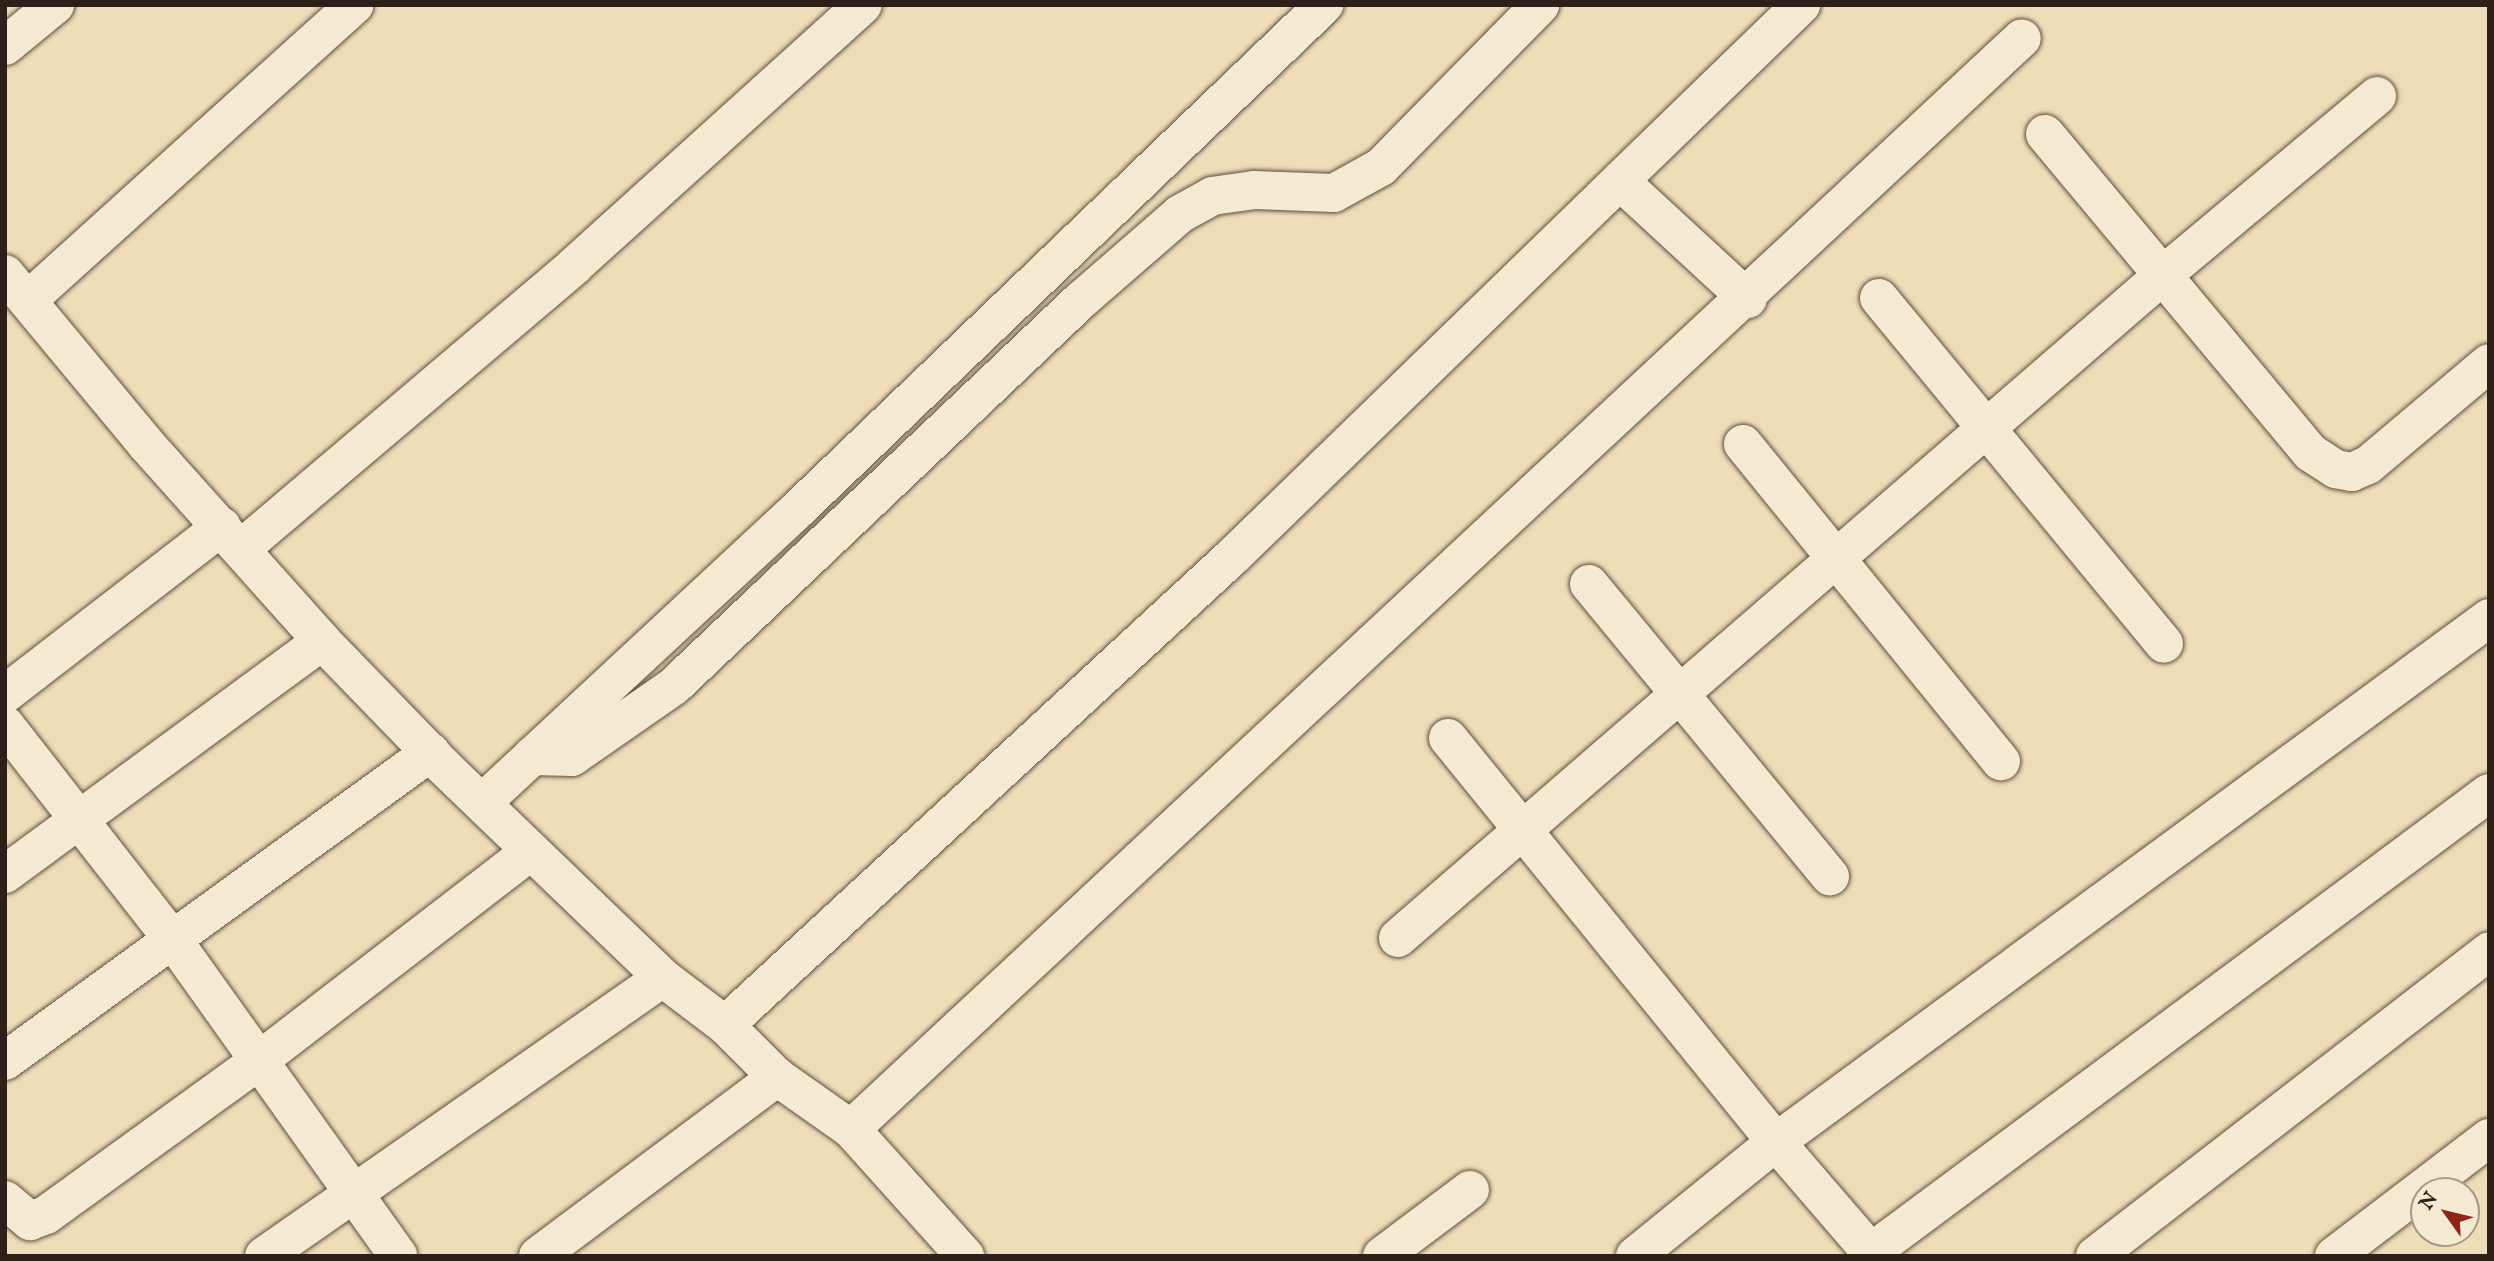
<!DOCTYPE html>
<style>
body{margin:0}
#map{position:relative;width:2494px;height:1261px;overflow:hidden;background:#eeddb8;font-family:"IM FELL English",serif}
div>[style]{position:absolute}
.roads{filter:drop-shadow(0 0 2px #5d4f40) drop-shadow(0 0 2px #5d4f40)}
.street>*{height:38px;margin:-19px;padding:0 19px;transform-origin:19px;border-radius:19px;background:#f4e9d1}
.secondary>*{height:38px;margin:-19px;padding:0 19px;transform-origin:19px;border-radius:19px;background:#f4e9d1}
span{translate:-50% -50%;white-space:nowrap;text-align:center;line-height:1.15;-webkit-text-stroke:5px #f4e9d1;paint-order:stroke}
.frame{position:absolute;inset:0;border:7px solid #2d2018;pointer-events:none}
.north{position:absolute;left:2410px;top:1177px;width:70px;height:70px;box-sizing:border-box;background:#f4e9d1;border:2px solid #a49987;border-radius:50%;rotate:304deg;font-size:19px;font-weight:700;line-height:28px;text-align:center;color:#2d2018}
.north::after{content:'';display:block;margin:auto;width:24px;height:32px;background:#8f2418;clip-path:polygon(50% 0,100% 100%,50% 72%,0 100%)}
</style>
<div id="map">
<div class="roads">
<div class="street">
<div style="left:5px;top:46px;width:65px;rotate:-39.4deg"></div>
<div style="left:2045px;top:134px;width:415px;rotate:50.2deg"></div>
<div style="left:2311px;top:453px;width:30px;rotate:33deg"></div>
<div style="left:2336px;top:469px;width:16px;rotate:11deg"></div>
<div style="left:2352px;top:472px;width:17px;rotate:-24deg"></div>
<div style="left:2368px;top:465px;width:158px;rotate:-40.1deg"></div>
<div style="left:1620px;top:181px;width:174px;rotate:42.7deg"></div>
<div style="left:1879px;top:298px;width:448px;rotate:50.5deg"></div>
<div style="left:28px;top:300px;width:440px;rotate:-42.1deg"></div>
<div style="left:1743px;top:444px;width:409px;rotate:50.9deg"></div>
<div style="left:242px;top:548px;width:436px;rotate:-40.3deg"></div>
<div style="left:574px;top:266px;width:389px;rotate:-42.1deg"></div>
<div style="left:1589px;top:584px;width:379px;rotate:50.5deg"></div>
<div style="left:5px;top:694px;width:274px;rotate:-37.7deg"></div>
<div style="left:5px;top:725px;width:273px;rotate:52deg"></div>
<div style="left:173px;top:940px;width:388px;rotate:54.5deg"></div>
<div style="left:1448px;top:738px;width:520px;rotate:50.93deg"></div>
<div style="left:1776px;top:1142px;width:150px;rotate:49.3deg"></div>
<div style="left:532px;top:756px;width:40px;rotate:1.4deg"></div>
<div style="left:572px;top:757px;width:124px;rotate:-34.8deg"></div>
<div style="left:674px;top:686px;width:560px;rotate:-43.48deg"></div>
<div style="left:1080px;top:301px;width:133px;rotate:-41deg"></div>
<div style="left:1180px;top:214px;width:37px;rotate:-29deg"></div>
<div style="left:1212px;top:196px;width:42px;rotate:-8.1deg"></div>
<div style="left:1254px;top:190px;width:80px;rotate:2.1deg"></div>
<div style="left:1334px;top:193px;width:54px;rotate:-29deg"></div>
<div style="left:1381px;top:167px;width:227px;rotate:-45.5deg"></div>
<div style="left:482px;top:803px;width:425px;rotate:-42.9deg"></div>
<div style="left:793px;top:514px;width:736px;rotate:-43.79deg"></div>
<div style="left:5px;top:874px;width:393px;rotate:-36.3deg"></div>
<div style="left:1398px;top:938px;width:1012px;rotate:-40.91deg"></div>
<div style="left:2163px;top:275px;width:279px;rotate:-39.9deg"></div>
<div style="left:725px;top:1025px;width:690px;rotate:-42.71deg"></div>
<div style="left:1232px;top:557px;width:793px;rotate:-44.13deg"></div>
<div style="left:5px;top:1061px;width:526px;rotate:-35.96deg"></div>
<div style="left:851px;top:1129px;width:1600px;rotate:-42.97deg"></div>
<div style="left:5px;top:1200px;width:33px;rotate:40deg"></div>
<div style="left:30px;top:1221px;width:17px;rotate:-21deg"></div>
<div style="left:46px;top:1215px;width:261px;rotate:-35.9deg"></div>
<div style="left:257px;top:1062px;width:344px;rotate:-37.6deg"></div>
<div style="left:264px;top:1256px;width:486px;rotate:-34.9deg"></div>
<div style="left:538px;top:1256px;width:299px;rotate:-36.8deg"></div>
<div style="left:1382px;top:1256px;width:110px;rotate:-36.9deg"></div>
<div style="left:1635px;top:1256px;width:181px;rotate:-39deg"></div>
<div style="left:1776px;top:1142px;width:885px;rotate:-36.31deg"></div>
<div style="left:1866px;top:1256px;width:776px;rotate:-36.62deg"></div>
<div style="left:2095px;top:1256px;width:498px;rotate:-37.7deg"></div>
<div style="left:2334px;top:1256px;width:195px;rotate:-37.3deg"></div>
</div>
<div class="secondary">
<div style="left:5px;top:274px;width:221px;rotate:50.3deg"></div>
<div style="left:146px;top:444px;width:264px;rotate:48.2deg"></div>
<div style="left:322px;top:641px;width:174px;rotate:45.9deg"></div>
<div style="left:443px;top:766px;width:306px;rotate:43.9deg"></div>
<div style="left:663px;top:978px;width:78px;rotate:37.2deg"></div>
<div style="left:725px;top:1025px;width:74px;rotate:45deg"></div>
<div style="left:777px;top:1077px;width:90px;rotate:35.1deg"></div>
<div style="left:851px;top:1129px;width:171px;rotate:48.1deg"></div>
</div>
</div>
<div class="frame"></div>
<div class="north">N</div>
</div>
